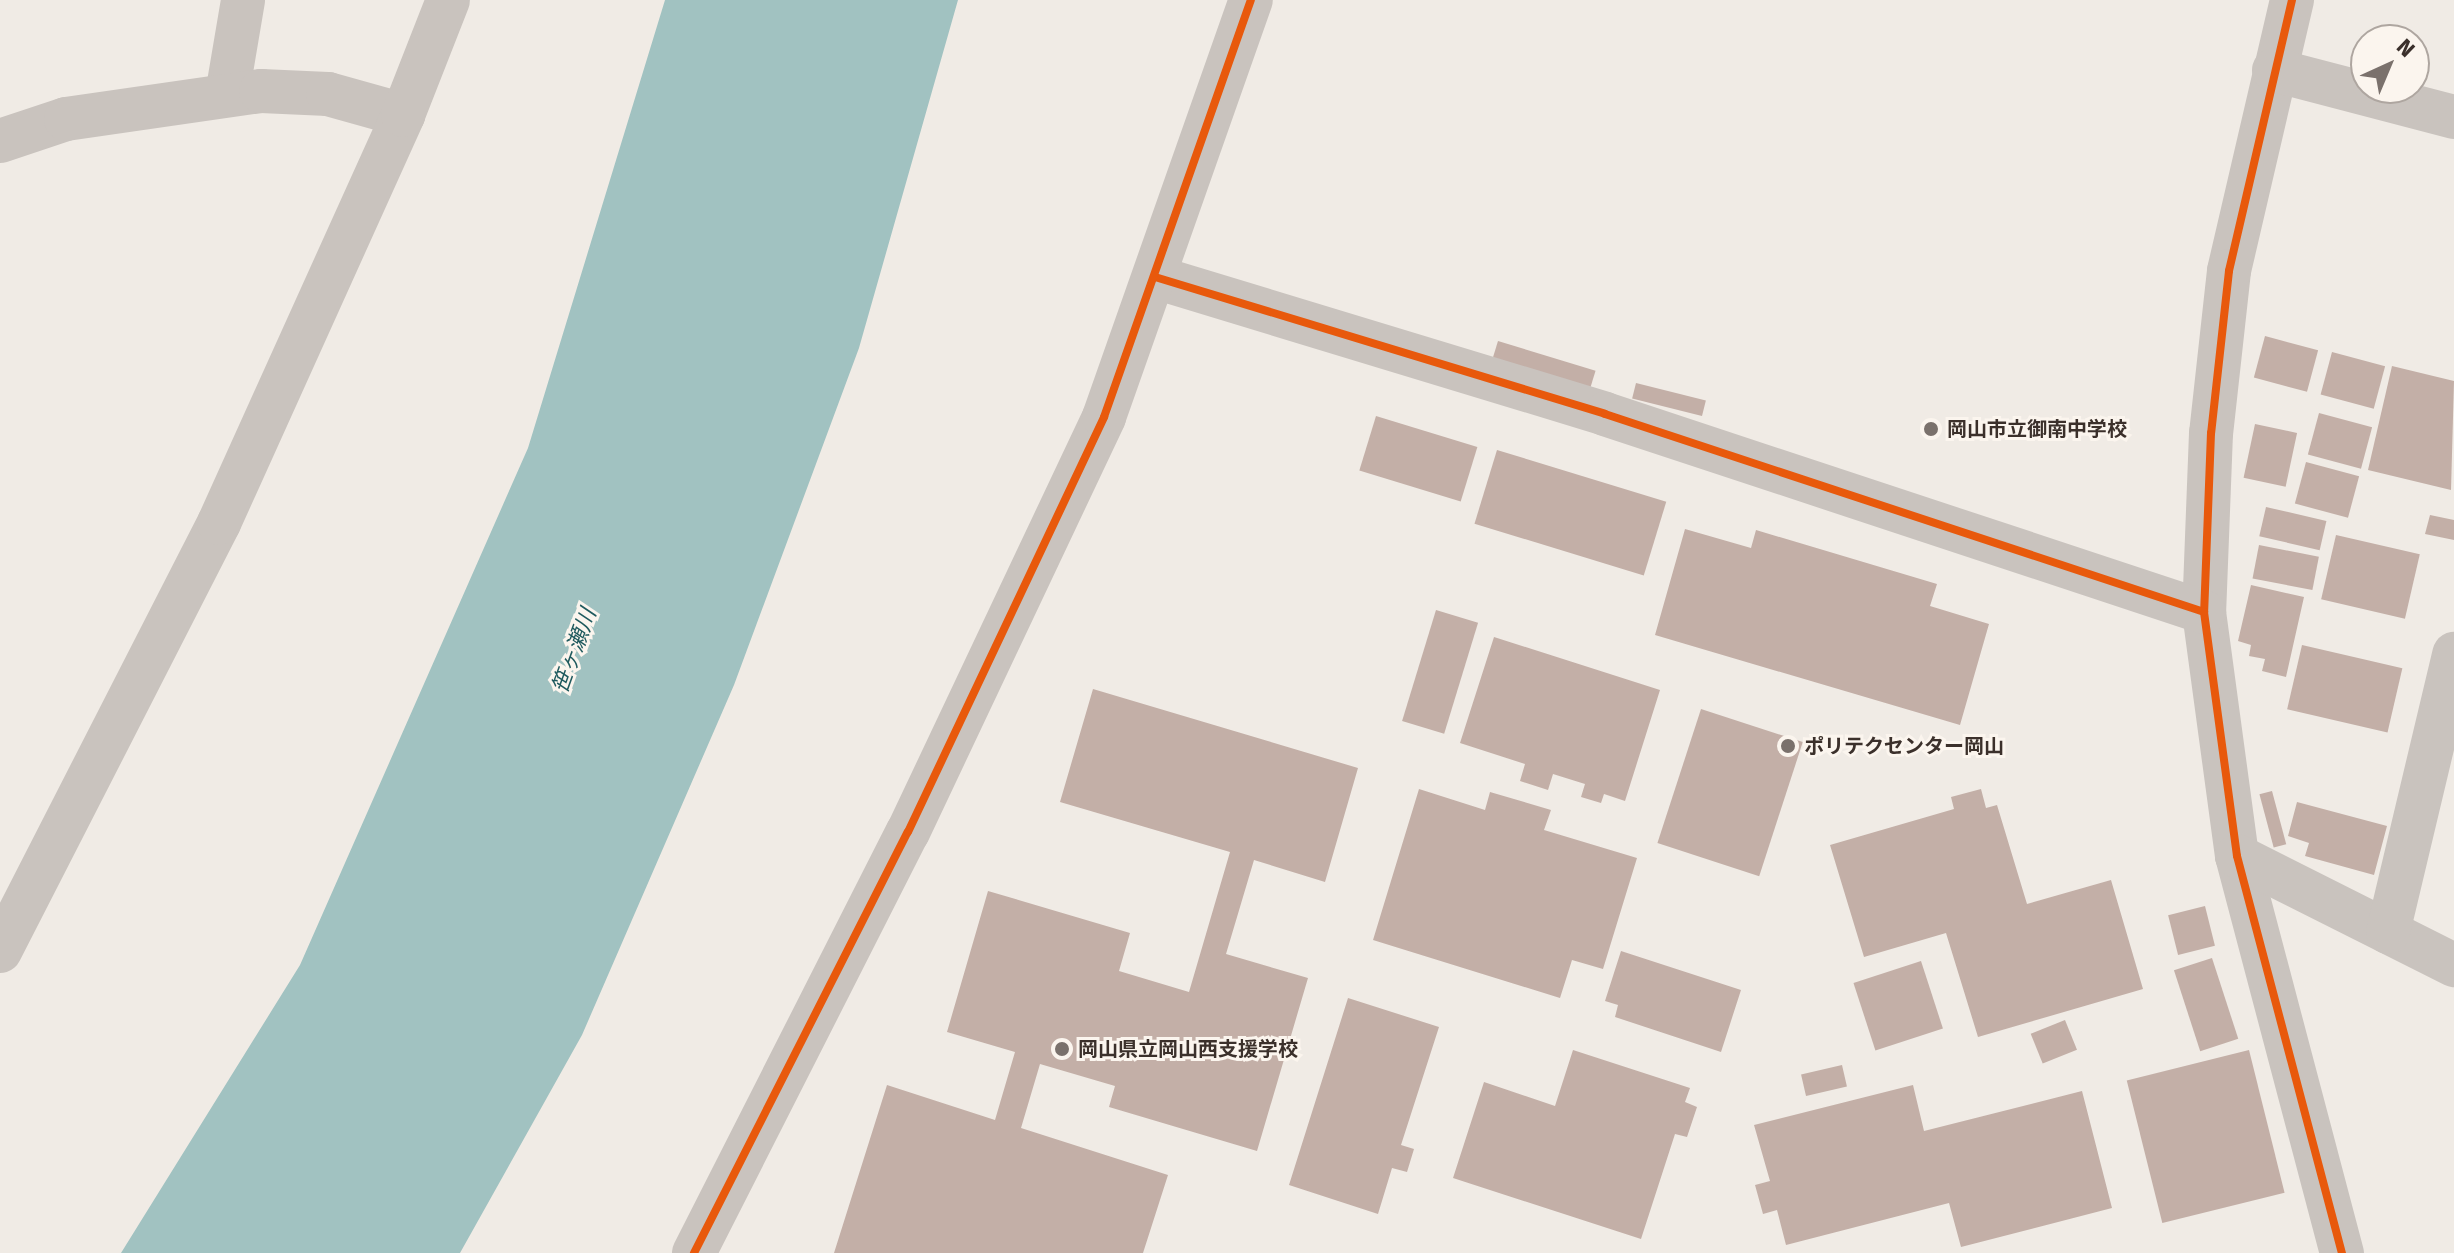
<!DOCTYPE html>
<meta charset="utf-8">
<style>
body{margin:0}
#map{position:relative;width:2454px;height:1253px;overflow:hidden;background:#f0ebe5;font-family:"Fira Sans","Noto Sans JP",sans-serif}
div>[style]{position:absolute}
.water>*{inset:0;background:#a1c2c1}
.building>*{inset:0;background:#c3afa7;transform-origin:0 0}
.street>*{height:44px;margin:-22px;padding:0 22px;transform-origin:22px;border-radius:22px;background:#c9c3be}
.cycleway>*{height:8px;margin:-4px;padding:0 4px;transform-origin:4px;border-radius:4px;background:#e8590c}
.dots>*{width:22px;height:22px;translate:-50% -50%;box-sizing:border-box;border:4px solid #fbf5ee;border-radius:50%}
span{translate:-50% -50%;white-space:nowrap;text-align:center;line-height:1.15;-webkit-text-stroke:6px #fbf5ee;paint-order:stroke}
.poi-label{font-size:20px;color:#3b302b;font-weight:700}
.left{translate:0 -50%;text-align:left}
.water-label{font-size:22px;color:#1f5a5e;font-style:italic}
.north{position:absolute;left:2350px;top:24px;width:80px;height:80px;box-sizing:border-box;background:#fbf5ee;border:2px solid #aea6a0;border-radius:50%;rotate:44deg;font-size:22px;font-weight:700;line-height:32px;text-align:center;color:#3b302b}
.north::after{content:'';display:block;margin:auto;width:28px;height:36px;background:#7a716c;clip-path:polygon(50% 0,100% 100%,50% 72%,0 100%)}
</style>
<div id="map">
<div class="water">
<div style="clip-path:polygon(665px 0,958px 0,859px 348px,734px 685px,582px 1035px,460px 1253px,121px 1253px,300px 965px,528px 448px)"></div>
</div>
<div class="building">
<div style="left:2265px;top:336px;width:55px;height:43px;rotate:15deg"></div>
<div style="left:1498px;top:341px;width:102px;height:22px;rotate:17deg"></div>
<div style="left:2332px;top:352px;width:55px;height:44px;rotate:15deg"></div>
<div style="clip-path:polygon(2392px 366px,2454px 381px,2451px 490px,2368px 470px)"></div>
<div style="left:1636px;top:383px;width:72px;height:16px;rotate:14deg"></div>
<div style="left:2319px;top:413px;width:55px;height:43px;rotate:15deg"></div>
<div style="left:1376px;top:416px;width:106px;height:57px;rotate:17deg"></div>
<div style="left:2255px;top:424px;width:43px;height:55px;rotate:12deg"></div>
<div style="left:1497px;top:450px;width:177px;height:77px;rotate:17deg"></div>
<div style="left:2306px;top:462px;width:55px;height:43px;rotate:15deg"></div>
<div style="left:2266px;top:507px;width:62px;height:30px;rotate:13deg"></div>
<div style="clip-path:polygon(2430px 515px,2454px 520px,2454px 540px,2425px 534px)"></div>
<div style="clip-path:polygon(1685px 529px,1751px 548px,1756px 530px,1937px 584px,1930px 606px,1989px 624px,1960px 725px,1655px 635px)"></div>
<div style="left:2336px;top:535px;width:86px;height:66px;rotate:13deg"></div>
<div style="left:2259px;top:545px;width:61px;height:34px;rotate:11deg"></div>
<div style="clip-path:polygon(2251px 585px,2304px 597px,2286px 677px,2262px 671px,2265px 659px,2249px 656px,2251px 645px,2238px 641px)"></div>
<div style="left:1436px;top:610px;width:44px;height:116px;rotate:17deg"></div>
<div style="clip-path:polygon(1494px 637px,1660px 690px,1625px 801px,1604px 794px,1601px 803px,1581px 797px,1585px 784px,1553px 774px,1548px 790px,1520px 781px,1525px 764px,1460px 743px)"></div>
<div style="left:2302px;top:645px;width:103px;height:66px;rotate:13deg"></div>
<div style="clip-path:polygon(1093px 689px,1358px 768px,1325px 882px,1254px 860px,1226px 954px,1308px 978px,1257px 1151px,1109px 1107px,1115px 1086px,1040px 1064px,1021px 1128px,1168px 1175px,1143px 1253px,834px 1253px,887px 1085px,995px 1120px,1015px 1052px,947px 1032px,988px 891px,1130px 933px,1119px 971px,1189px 992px,1230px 852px,1060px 802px)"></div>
<div style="left:1701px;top:709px;width:107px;height:141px;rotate:18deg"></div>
<div style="clip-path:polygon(1419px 789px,1485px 810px,1490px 792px,1551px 810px,1544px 830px,1637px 858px,1603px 969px,1572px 960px,1560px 998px,1373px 940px)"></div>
<div style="clip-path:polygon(1981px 789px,1986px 808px,1997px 805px,2027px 904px,2111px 880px,2143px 989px,1978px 1037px,1946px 933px,1864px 957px,1830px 845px,1954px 809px,1951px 797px)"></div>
<div style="left:2272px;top:791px;width:55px;height:13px;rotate:75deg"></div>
<div style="clip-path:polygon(2297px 802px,2387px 826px,2374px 875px,2305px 856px,2309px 843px,2288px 836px)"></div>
<div style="left:2205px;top:906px;width:41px;height:38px;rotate:76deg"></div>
<div style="clip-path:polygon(1621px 951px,1741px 990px,1721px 1052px,1615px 1017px,1618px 1005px,1605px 1001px)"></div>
<div style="left:2212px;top:958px;width:85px;height:40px;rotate:72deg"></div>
<div style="left:1921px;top:961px;width:71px;height:71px;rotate:72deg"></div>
<div style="clip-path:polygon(1348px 998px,1439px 1027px,1401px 1145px,1414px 1149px,1407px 1172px,1392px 1168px,1378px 1214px,1289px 1185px)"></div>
<div style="left:2065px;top:1020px;width:32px;height:37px;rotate:68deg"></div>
<div style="clip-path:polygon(1573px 1050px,1690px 1088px,1685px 1102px,1697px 1107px,1687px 1137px,1675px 1134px,1641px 1239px,1453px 1178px,1484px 1082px,1555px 1106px)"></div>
<div style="left:2249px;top:1050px;width:147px;height:126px;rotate:76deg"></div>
<div style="left:1842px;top:1065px;width:22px;height:42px;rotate:77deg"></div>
<div style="clip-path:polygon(1913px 1085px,1924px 1131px,2082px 1091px,2112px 1208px,1961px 1247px,1949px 1203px,1786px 1245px,1777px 1210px,1763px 1214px,1755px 1185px,1770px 1181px,1754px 1125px)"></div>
</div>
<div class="street">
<div style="left:2292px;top:0;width:278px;rotate:103.1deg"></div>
<div style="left:2229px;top:271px;width:163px;rotate:96.3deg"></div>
<div style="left:2211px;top:433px;width:179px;rotate:92.2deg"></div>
<div style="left:2204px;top:612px;width:246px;rotate:82.3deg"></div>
<div style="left:2237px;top:856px;width:411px;rotate:75.2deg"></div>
<div style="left:2274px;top:70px;width:186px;rotate:14.6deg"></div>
<div style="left:227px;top:95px;width:96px;rotate:-80.4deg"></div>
<div style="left:0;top:141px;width:70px;rotate:-18.4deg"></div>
<div style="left:66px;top:119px;width:197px;rotate:-8.2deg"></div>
<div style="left:261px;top:91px;width:67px;rotate:2.6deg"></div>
<div style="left:328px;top:94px;width:78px;rotate:15.6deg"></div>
<div style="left:1155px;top:277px;width:470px;rotate:16.9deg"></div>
<div style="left:1605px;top:414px;width:631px;rotate:18.29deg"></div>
<div style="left:2237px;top:856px;width:243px;rotate:26.7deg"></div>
<div style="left:2388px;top:932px;width:286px;rotate:-76.6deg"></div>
<div style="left:0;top:951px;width:481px;rotate:-62.9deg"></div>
<div style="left:219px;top:523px;width:448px;rotate:-65.7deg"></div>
<div style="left:403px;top:115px;width:123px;rotate:-68.6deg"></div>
<div style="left:694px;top:1253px;width:472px;rotate:-63.1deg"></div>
<div style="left:908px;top:832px;width:459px;rotate:-64.7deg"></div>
<div style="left:1104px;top:417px;width:442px;rotate:-70.6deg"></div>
</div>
<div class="cycleway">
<div style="left:2292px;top:0;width:278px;rotate:103.1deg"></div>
<div style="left:2229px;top:271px;width:163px;rotate:96.3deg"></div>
<div style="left:2211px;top:433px;width:179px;rotate:92.2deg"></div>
<div style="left:2204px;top:612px;width:246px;rotate:82.3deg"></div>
<div style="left:2237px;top:856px;width:411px;rotate:75.2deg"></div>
<div style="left:1155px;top:277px;width:470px;rotate:16.9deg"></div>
<div style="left:1605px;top:414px;width:631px;rotate:18.29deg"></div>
<div style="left:694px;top:1253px;width:472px;rotate:-63.1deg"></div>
<div style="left:908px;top:832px;width:459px;rotate:-64.7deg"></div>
<div style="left:1104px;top:417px;width:442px;rotate:-70.6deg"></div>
</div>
<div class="dots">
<div style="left:1931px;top:429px;background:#7a716c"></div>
<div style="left:1788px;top:746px;background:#7a716c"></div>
<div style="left:1062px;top:1049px;background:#7a716c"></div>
</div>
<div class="poi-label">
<span class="left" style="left:1947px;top:429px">岡山市立御南中学校</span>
<span class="left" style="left:1804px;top:746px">ポリテクセンター岡山</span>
<span class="left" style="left:1078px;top:1049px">岡山県立岡山西支援学校</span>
</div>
<div class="water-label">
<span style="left:574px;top:651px;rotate:-70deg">笹ヶ瀬川</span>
</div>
<div class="north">N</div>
</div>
